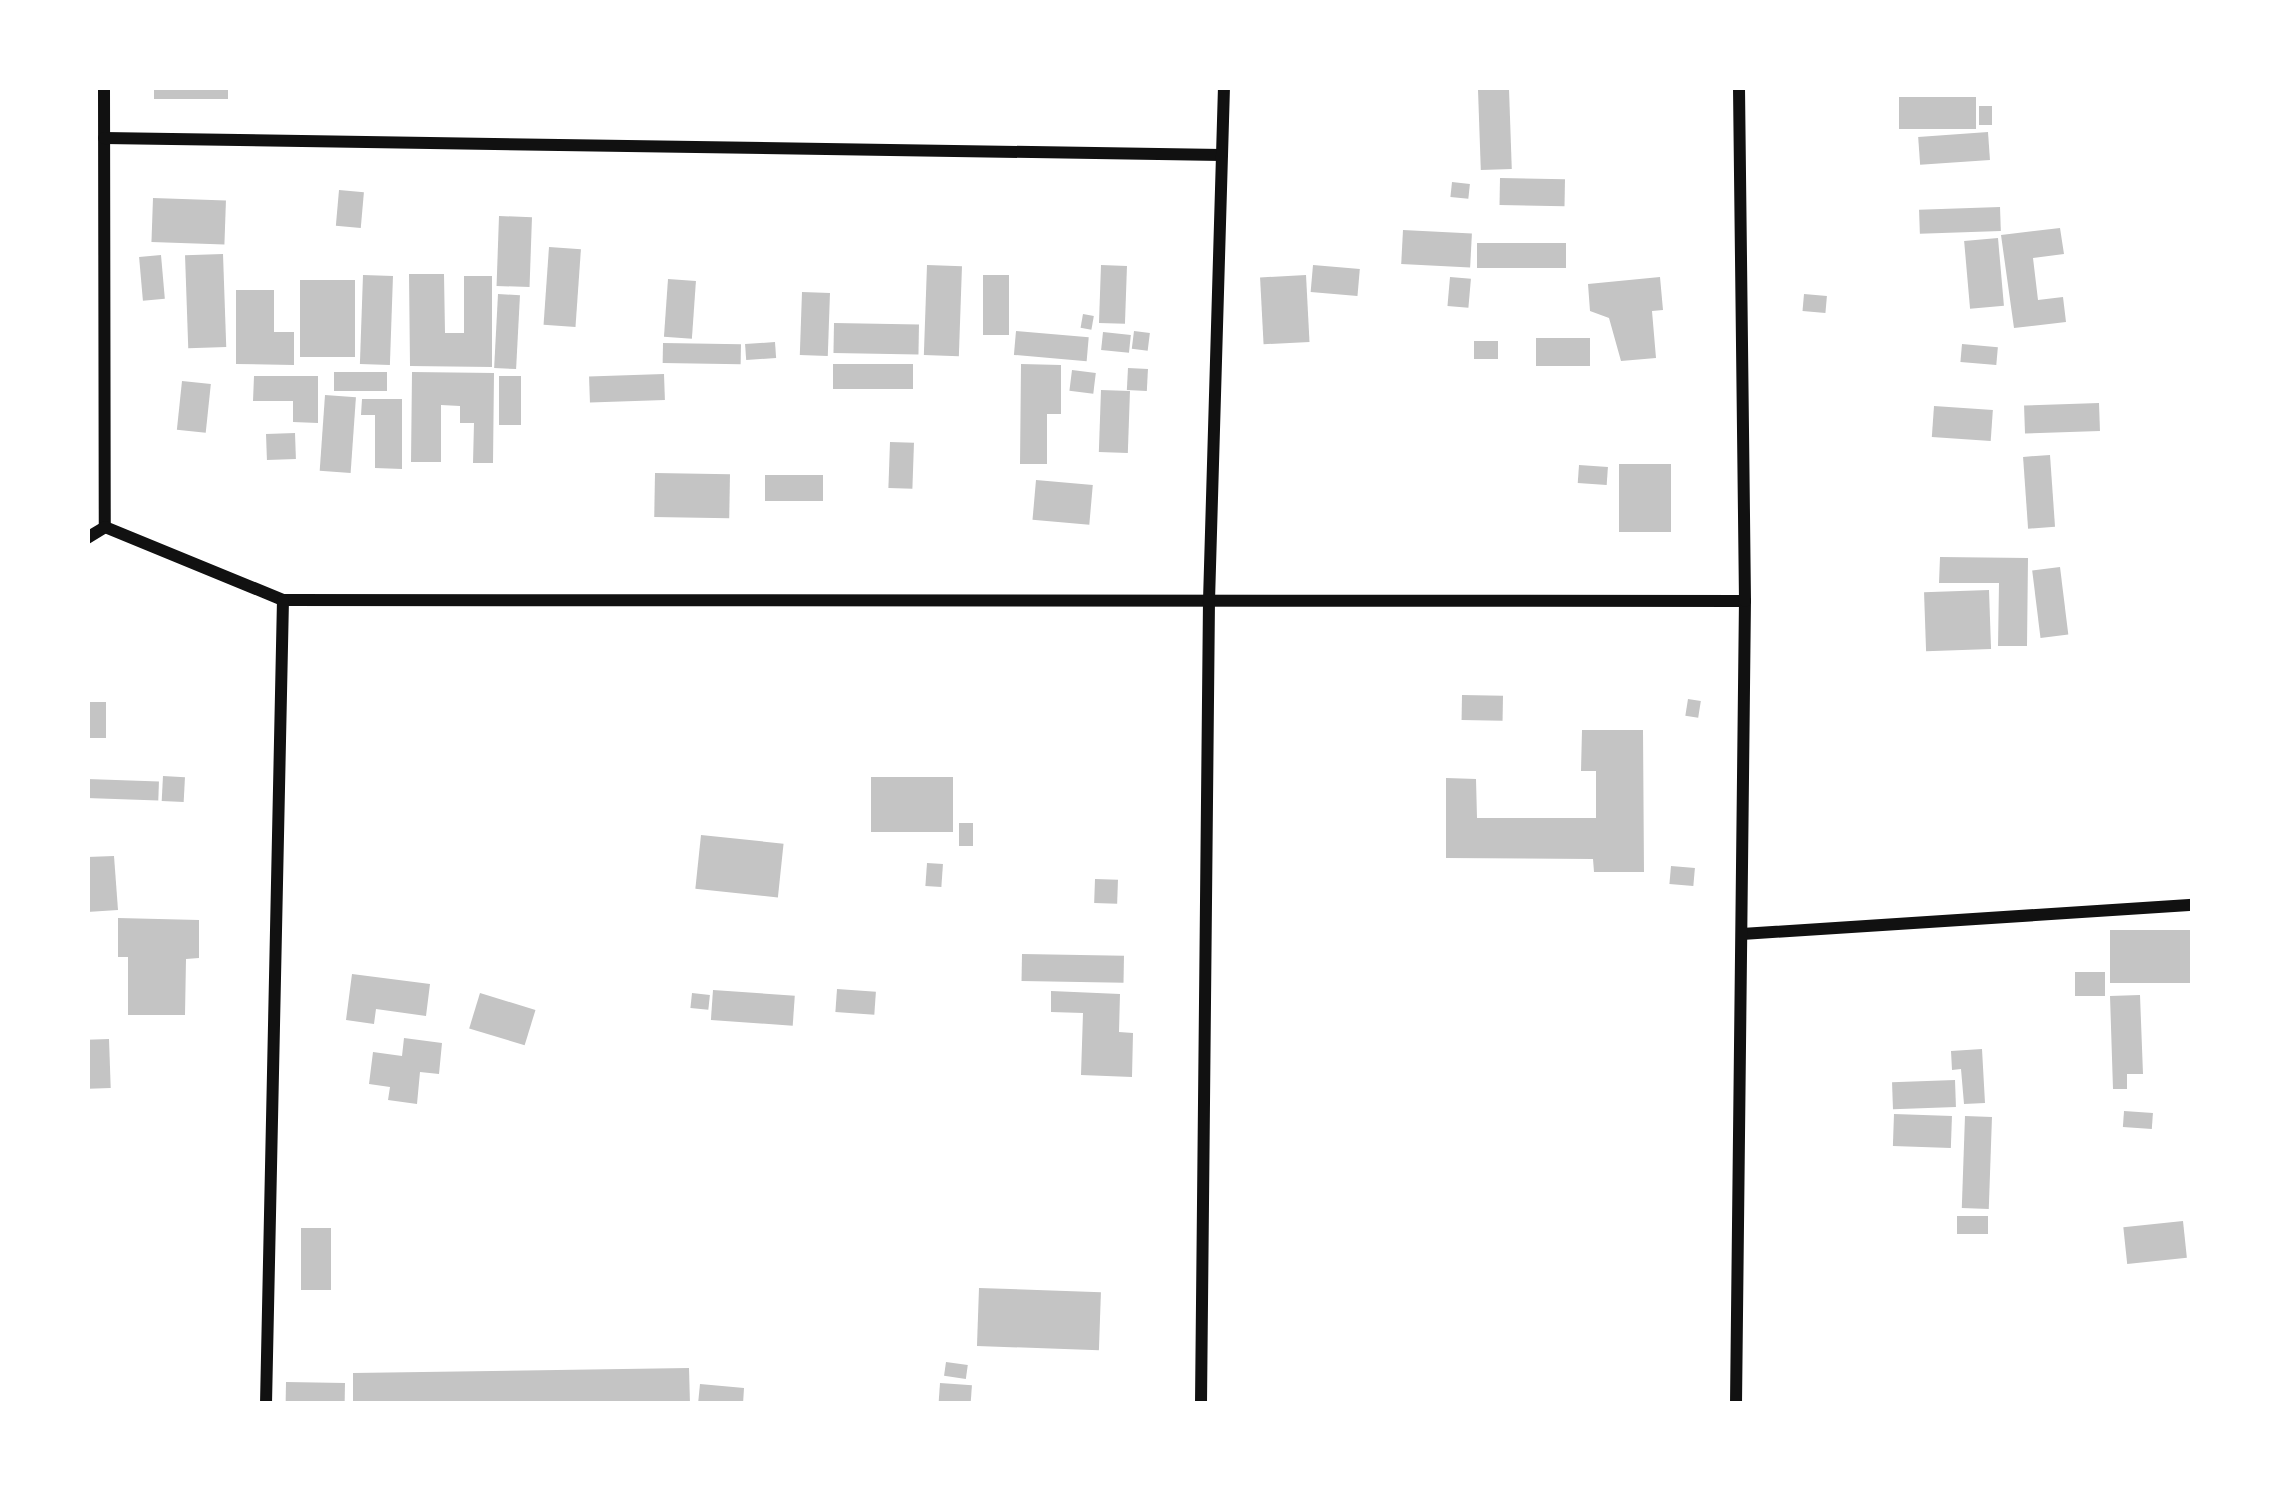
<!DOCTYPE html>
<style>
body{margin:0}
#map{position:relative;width:2280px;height:1491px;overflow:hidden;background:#fff;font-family:Ubuntu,sans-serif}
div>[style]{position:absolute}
.building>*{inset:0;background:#c4c4c4;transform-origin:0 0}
.minor>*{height:12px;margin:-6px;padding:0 6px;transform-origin:6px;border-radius:6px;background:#111}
span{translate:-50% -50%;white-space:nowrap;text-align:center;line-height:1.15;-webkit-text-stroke:9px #fff;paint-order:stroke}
.frame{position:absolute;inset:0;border:90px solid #fff;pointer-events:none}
</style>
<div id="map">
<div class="building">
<div style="left:154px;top:87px;width:74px;height:12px"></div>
<div style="left:1509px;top:89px;width:80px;height:31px;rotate:88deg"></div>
<div style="left:1899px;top:97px;width:77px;height:32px"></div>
<div style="left:1979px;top:106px;width:13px;height:19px"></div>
<div style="left:1988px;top:132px;width:28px;height:70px;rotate:86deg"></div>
<div style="left:1500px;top:178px;width:65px;height:27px;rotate:1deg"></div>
<div style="left:1452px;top:182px;width:18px;height:15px;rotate:6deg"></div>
<div style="left:339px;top:190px;width:25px;height:36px;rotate:5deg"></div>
<div style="left:153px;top:198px;width:73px;height:44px;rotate:2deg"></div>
<div style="left:2000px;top:207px;width:24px;height:81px;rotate:88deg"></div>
<div style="left:499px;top:216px;width:33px;height:70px;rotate:2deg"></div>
<div style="clip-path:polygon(2060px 228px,2064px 254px,2033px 258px,2038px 300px,2063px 297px,2066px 322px,2014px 328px,2001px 235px)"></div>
<div style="left:1403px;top:230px;width:69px;height:34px;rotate:3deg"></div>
<div style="left:1998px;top:238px;width:68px;height:34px;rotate:85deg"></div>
<div style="left:1477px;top:243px;width:89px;height:25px"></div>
<div style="left:549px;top:247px;width:32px;height:78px;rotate:4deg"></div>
<div style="left:223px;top:254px;width:93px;height:38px;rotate:88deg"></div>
<div style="left:161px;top:255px;width:44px;height:22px;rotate:85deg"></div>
<div style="left:927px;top:265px;width:35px;height:90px;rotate:2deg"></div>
<div style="left:1101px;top:265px;width:26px;height:58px;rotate:2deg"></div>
<div style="left:1313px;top:265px;width:47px;height:27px;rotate:5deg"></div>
<div style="clip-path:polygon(409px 274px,444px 274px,445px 333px,464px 333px,464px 276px,492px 276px,492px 367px,410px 366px)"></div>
<div style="left:363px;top:275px;width:30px;height:89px;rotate:2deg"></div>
<div style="left:983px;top:275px;width:26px;height:60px"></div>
<div style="left:1306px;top:275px;width:67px;height:46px;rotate:87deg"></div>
<div style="left:1450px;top:277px;width:21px;height:29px;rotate:5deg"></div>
<div style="clip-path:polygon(1660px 277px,1663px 310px,1652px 311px,1656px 358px,1621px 361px,1609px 318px,1590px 311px,1588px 284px)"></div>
<div style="left:668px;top:279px;width:28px;height:58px;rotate:4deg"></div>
<div style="left:355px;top:280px;width:77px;height:55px;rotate:90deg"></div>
<div style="clip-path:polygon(236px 290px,274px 290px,274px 332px,294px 332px,294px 365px,236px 364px)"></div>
<div style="left:802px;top:292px;width:28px;height:63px;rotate:2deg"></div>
<div style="left:498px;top:294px;width:22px;height:74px;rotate:3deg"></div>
<div style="left:1804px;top:294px;width:23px;height:17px;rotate:5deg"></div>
<div style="left:1083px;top:314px;width:11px;height:14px;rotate:10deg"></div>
<div style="left:834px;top:323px;width:85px;height:30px;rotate:1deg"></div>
<div style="left:1016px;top:331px;width:73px;height:24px;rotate:5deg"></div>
<div style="left:1134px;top:331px;width:16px;height:18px;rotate:7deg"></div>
<div style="left:1103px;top:332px;width:28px;height:18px;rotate:6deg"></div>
<div style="left:1536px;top:338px;width:54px;height:28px"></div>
<div style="left:1498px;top:341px;width:18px;height:24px;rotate:90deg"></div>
<div style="left:775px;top:342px;width:16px;height:30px;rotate:86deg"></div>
<div style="left:663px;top:343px;width:78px;height:20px;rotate:1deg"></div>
<div style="left:1962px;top:344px;width:36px;height:18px;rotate:5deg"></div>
<div style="left:913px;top:364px;width:25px;height:80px;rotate:90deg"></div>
<div style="clip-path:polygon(1021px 364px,1061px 365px,1061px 414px,1047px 414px,1047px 464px,1020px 464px)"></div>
<div style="left:1128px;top:368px;width:20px;height:22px;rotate:3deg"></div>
<div style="left:1072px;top:370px;width:24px;height:21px;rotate:7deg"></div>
<div style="left:334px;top:372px;width:53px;height:19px"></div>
<div style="clip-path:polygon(412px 372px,494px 373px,493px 463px,473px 463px,474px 423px,460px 423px,460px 406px,441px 405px,441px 462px,411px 462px)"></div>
<div style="left:664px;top:374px;width:26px;height:75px;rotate:88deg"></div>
<div style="clip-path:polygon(254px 376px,318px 376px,318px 423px,293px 422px,293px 401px,253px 401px)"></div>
<div style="left:499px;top:376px;width:22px;height:49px"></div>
<div style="left:182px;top:381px;width:29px;height:49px;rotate:6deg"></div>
<div style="left:1101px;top:390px;width:29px;height:62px;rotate:2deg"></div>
<div style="left:325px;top:395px;width:31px;height:76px;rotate:4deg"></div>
<div style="clip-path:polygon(362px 399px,402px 399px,402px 469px,375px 468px,375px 415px,361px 415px)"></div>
<div style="left:2099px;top:403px;width:28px;height:75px;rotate:88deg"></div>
<div style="left:1934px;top:406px;width:59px;height:31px;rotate:4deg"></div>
<div style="left:295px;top:433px;width:26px;height:29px;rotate:88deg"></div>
<div style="left:890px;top:442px;width:24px;height:46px;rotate:2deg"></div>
<div style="left:2050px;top:455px;width:72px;height:27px;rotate:86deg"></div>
<div style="left:1619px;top:464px;width:52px;height:68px"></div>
<div style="left:1579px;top:465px;width:29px;height:18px;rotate:4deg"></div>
<div style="left:655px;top:473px;width:75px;height:44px;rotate:1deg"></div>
<div style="left:765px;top:475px;width:58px;height:26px"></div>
<div style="left:1036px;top:480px;width:57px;height:40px;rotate:5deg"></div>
<div style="clip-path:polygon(1940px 557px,2028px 558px,2027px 646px,1998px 646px,1999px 583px,1939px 583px)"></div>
<div style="left:2060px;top:567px;width:68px;height:28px;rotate:83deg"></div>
<div style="left:1989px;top:590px;width:59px;height:65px;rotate:88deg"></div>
<div style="left:1462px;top:695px;width:41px;height:25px;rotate:1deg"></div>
<div style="left:1688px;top:699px;width:13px;height:17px;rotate:9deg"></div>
<div style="left:87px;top:702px;width:19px;height:36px"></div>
<div style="clip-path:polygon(1582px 730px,1643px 730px,1644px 872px,1594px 872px,1593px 859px,1446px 858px,1446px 778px,1476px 779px,1477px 818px,1596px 818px,1596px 771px,1581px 771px)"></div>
<div style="left:163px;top:776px;width:22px;height:25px;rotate:3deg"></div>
<div style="left:871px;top:777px;width:82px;height:55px"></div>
<div style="left:87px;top:779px;width:72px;height:19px;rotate:2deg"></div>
<div style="left:959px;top:823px;width:14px;height:23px"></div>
<div style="left:701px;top:835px;width:83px;height:54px;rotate:6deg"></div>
<div style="clip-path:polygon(114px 856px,118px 910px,87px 912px,87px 857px)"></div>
<div style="left:927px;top:863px;width:16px;height:23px;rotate:4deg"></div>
<div style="left:1671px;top:866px;width:24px;height:18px;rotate:5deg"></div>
<div style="left:1095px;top:879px;width:23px;height:24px;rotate:2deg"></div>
<div style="clip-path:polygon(118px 918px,199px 920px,199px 958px,186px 959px,185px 1015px,128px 1015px,128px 957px,118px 957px)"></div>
<div style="left:2193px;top:930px;width:53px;height:83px;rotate:90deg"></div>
<div style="left:1022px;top:954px;width:102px;height:27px;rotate:1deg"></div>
<div style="left:2075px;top:972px;width:30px;height:24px"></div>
<div style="clip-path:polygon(352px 974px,430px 984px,426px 1016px,376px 1009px,374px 1024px,346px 1020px)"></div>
<div style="left:837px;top:989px;width:39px;height:23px;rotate:4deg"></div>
<div style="left:713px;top:990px;width:82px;height:30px;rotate:4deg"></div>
<div style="clip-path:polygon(1051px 991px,1120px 994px,1119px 1032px,1133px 1033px,1132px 1077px,1081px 1075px,1083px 1013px,1051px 1012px)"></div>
<div style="left:480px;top:993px;width:58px;height:37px;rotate:17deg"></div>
<div style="left:692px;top:993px;width:18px;height:15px;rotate:6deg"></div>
<div style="clip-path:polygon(2140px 995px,2143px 1074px,2127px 1074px,2127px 1089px,2113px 1089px,2110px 996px)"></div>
<div style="clip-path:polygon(404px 1038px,442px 1043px,439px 1074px,420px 1072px,417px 1104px,388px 1100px,390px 1087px,369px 1084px,373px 1052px,402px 1056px)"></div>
<div style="left:109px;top:1039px;width:49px;height:22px;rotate:88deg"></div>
<div style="clip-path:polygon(1982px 1049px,1985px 1103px,1964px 1104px,1961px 1069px,1952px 1070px,1951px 1051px)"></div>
<div style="left:1955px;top:1080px;width:27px;height:63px;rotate:88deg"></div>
<div style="left:2124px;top:1111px;width:29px;height:16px;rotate:4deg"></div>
<div style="left:1894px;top:1114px;width:58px;height:32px;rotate:2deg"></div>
<div style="left:1965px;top:1116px;width:27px;height:92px;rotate:2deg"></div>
<div style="left:1957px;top:1216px;width:31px;height:18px"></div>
<div style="left:2183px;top:1221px;width:37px;height:60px;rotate:84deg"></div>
<div style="left:301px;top:1228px;width:30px;height:62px"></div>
<div style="left:979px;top:1288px;width:122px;height:58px;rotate:2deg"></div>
<div style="left:946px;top:1362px;width:22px;height:14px;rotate:8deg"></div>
<div style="clip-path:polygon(689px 1368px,690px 1404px,353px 1404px,353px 1373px)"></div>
<div style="left:286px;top:1382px;width:59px;height:22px;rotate:1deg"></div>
<div style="left:940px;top:1383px;width:32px;height:21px;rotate:4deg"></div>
<div style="clip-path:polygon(700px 1384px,744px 1388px,743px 1404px,698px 1404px)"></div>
</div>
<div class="minor">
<div style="left:104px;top:87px;width:440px;rotate:89.9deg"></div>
<div style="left:104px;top:138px;width:1118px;rotate:0.87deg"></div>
<div style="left:105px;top:527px;width:192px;rotate:22.3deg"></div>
<div style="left:283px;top:600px;width:1462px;rotate:0.04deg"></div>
<div style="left:87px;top:538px;width:21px;rotate:-31deg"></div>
<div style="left:1742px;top:934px;width:452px;rotate:-3.7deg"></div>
<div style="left:266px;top:1404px;width:804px;rotate:-88.79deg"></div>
<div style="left:1201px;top:1404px;width:803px;rotate:-89.43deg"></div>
<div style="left:1209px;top:601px;width:514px;rotate:-88.33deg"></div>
<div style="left:1736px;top:1404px;width:803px;rotate:-89.36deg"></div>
<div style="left:1745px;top:601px;width:514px;rotate:-90.67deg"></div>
</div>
<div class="frame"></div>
</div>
